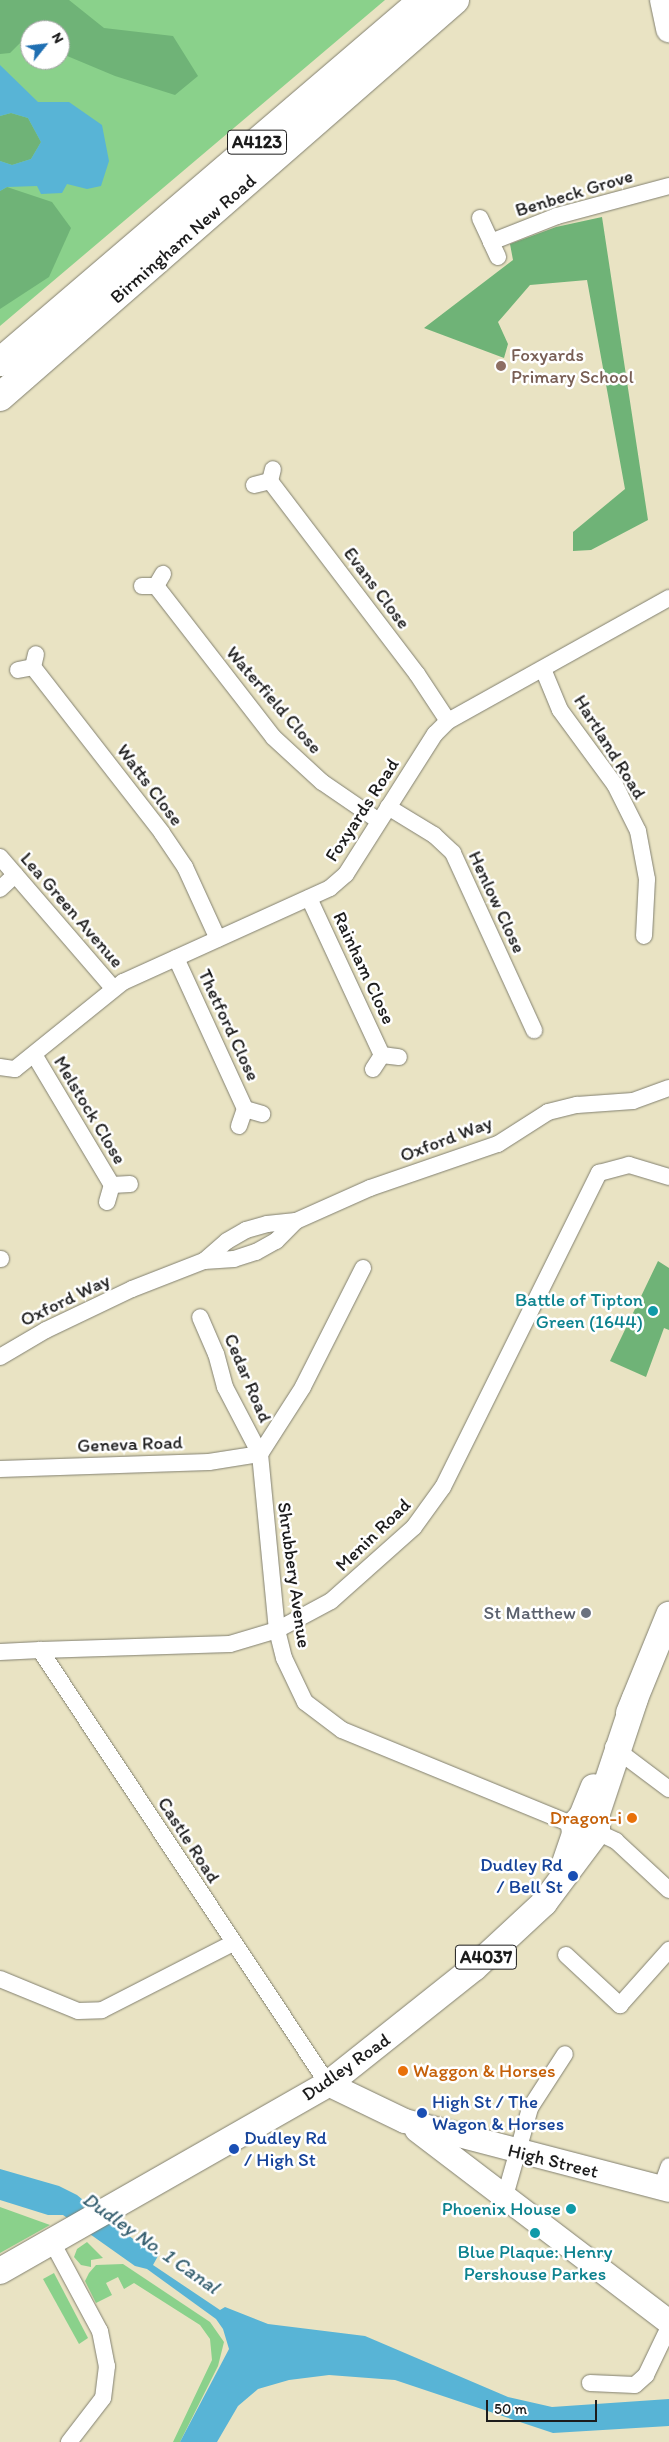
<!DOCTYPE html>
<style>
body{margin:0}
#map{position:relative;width:669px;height:2442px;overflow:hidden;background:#e9e3c3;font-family:Itim,sans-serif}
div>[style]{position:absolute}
.green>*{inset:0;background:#8ad18b}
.forest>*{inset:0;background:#6fb377}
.water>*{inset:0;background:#58b4d6}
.roads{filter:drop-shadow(0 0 1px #828070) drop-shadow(0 0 1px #828070)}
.street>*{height:16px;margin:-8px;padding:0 8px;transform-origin:8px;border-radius:8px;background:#fff}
.secondary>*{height:24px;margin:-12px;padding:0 12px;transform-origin:12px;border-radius:12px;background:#fff}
.primary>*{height:26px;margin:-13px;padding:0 13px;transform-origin:13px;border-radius:13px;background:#fff}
.highway>*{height:28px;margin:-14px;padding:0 14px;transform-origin:14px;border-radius:14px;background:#fff}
.dots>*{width:14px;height:14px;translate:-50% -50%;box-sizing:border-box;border:2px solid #fff;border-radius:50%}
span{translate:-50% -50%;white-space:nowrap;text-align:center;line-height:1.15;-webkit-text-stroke:5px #fff;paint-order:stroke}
.shield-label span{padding:1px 4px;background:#fff;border:1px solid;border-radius:4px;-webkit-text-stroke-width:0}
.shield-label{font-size:18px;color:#1c1c1c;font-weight:700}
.street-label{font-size:19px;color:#1c1c1c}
.education-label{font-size:19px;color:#785e54}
.left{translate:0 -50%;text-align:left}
.culture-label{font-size:19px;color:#0d838f}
.right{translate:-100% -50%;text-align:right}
.worship-label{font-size:19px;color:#5b616d}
.food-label{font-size:19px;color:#c56008}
.transit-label{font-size:19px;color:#164399}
.water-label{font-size:20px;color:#376070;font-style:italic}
.north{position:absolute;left:20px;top:20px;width:50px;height:50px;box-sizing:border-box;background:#fff;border:1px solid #a4a4a4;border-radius:50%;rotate:61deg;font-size:14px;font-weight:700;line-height:20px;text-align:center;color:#1c1c1c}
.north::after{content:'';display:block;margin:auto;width:18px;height:22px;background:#1f6fb2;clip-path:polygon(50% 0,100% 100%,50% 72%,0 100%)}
.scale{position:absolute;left:486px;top:2400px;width:111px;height:22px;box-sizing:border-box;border:2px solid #1c1c1c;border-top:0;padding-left:6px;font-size:15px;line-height:18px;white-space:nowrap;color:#1c1c1c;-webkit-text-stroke:4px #fff;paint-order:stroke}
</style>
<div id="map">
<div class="green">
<div style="clip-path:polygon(evenodd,0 0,385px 0,0 326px,0 0,30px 30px,60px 30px,60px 60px,30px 60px,30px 30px)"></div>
<div style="clip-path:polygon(0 2207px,50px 2225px,0 2253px)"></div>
<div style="clip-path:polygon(87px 2242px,103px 2258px,91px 2260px,91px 2267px,81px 2265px,74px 2257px,77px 2249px)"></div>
<div style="clip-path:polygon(123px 2264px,210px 2322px,224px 2342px,218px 2366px,180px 2442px,173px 2442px,212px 2360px,210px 2339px,200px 2325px,134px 2283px,124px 2289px,118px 2277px,106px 2283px,112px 2295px,96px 2303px,85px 2281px,89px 2273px,96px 2265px)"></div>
<div style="clip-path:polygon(54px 2273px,88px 2338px,79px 2344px,43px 2279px)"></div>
</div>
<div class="forest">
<div style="clip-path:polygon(0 0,69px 0,104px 28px,173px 36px,198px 76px,175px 95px,115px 76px,60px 53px,60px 30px,30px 30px,30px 44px,21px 42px,10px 53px,0 54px)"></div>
<div style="clip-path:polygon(11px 113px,28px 118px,41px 142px,31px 159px,12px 165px,0 161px,0 116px)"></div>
<div style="clip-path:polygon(7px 187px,52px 202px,71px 228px,49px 277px,0 309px,0 191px)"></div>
<div style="clip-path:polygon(602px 217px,648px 520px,591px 550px,573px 551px,573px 532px,625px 489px,587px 280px,530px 285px,498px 322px,508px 344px,504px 358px,424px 328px,513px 260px,510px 244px,556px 227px)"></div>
<div style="clip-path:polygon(658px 1261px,669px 1268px,669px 1330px,664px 1328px,646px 1377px,610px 1361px)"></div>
</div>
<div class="water">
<div style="clip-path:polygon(0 65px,38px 102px,69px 102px,102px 125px,109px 161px,101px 186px,87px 189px,67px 184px,62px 193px,41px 194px,37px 186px,7px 187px,0 191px,0 161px,12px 165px,31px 159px,41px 142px,28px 118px,11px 113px,0 116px)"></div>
<div style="clip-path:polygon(0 2169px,59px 2186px,77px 2195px,113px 2225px,158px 2256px,153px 2265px,220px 2310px,225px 2307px,268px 2324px,365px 2336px,508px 2397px,552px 2407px,669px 2399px,669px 2426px,553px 2433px,395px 2380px,329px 2375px,289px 2380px,258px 2389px,238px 2406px,217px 2442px,180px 2442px,229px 2349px,223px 2329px,216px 2319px,147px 2269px,135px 2266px,63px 2215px,48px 2215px,0 2200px)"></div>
</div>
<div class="roads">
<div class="street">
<div style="left:480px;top:218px;width:26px;rotate:65deg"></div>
<div style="left:498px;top:257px;width:17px;rotate:-115deg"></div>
<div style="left:491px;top:242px;width:71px;rotate:-21.5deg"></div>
<div style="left:557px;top:216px;width:116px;rotate:-15deg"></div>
<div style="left:270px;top:481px;width:243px;rotate:52.7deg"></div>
<div style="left:417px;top:674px;width:56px;rotate:56.6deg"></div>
<div style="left:254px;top:485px;width:16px;rotate:-14deg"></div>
<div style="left:270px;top:481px;width:12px;rotate:-76deg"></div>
<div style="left:142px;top:586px;width:14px"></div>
<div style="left:156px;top:586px;width:14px;rotate:-60deg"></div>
<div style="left:156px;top:586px;width:191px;rotate:52.2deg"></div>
<div style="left:273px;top:737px;width:67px;rotate:42.6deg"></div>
<div style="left:322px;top:782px;width:69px;rotate:34.4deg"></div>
<div style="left:33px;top:667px;width:210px;rotate:52.1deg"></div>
<div style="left:162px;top:833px;width:41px;rotate:55.9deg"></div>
<div style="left:185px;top:867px;width:79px;rotate:65.4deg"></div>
<div style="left:543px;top:669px;width:44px;rotate:67.5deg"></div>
<div style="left:560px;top:710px;width:93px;rotate:53.7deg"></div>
<div style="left:615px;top:785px;width:51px;rotate:63.4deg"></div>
<div style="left:638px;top:831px;width:49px;rotate:79.4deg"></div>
<div style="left:647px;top:879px;width:57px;rotate:93deg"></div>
<div style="left:18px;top:670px;width:15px;rotate:-11deg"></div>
<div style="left:33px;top:667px;width:13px;rotate:-77deg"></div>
<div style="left:388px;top:807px;width:54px;rotate:31.3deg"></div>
<div style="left:434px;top:835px;width:26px;rotate:43deg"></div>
<div style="left:453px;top:853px;width:195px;rotate:65.4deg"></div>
<div style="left:0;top:857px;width:174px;rotate:49.2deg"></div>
<div style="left:0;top:889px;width:21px;rotate:-43deg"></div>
<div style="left:309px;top:898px;width:173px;rotate:65.1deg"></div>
<div style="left:176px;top:958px;width:166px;rotate:65.4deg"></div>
<div style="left:35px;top:1056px;width:150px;rotate:59.2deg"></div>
<div style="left:0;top:1067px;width:15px;rotate:8deg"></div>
<div style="left:15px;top:1069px;width:139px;rotate:-38.9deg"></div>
<div style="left:123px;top:982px;width:227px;rotate:-24.4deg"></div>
<div style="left:330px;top:888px;width:21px;rotate:-41deg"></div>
<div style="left:346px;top:874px;width:166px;rotate:-57.6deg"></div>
<div style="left:435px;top:734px;width:18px;rotate:-45deg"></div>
<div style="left:448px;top:721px;width:253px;rotate:-29.1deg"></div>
<div style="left:373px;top:1069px;width:17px;rotate:-57deg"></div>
<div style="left:382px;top:1055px;width:17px;rotate:7deg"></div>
<div style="left:239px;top:1126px;width:18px;rotate:-71deg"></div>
<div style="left:245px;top:1109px;width:18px;rotate:16deg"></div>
<div style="left:107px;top:1202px;width:18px;rotate:-74deg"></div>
<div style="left:112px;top:1185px;width:18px;rotate:-3deg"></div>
<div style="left:0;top:1259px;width:1px"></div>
<div style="left:204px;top:1261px;width:30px;rotate:-41deg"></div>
<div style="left:227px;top:1241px;width:22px;rotate:-30deg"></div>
<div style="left:246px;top:1230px;width:22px;rotate:-16deg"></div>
<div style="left:267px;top:1224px;width:29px;rotate:-6deg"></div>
<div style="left:363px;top:1268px;width:133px;rotate:116.8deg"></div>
<div style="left:303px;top:1387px;width:80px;rotate:122.7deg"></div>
<div style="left:260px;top:1454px;width:177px;rotate:84.5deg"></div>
<div style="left:277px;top:1630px;width:29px;rotate:76deg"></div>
<div style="left:284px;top:1658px;width:49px;rotate:64.5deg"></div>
<div style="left:305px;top:1702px;width:46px;rotate:37.1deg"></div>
<div style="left:342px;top:1730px;width:251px;rotate:22.3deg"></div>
<div style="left:0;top:1357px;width:53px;rotate:-30.4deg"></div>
<div style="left:46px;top:1330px;width:95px;rotate:-25.5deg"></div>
<div style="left:132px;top:1289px;width:77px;rotate:-21.3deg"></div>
<div style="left:204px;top:1261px;width:30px;rotate:-4deg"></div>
<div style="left:234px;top:1259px;width:23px;rotate:-18deg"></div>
<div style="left:256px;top:1252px;width:23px;rotate:-29deg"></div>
<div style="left:276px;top:1241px;width:28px;rotate:-45deg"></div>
<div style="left:296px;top:1221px;width:81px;rotate:-24deg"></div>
<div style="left:370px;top:1188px;width:135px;rotate:-19deg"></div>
<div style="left:498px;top:1144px;width:59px;rotate:-32.6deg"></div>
<div style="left:548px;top:1112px;width:30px;rotate:-14deg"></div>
<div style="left:577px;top:1105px;width:56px;rotate:-4.1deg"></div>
<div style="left:633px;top:1101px;width:38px;rotate:-20deg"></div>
<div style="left:0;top:1469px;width:209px;rotate:-1.9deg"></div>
<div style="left:209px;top:1462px;width:52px;rotate:-8.9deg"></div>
<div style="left:260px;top:1454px;width:76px;rotate:-117.6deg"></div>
<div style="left:225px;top:1387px;width:34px;rotate:-105deg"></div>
<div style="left:216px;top:1354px;width:40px;rotate:-113.4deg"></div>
<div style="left:40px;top:1650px;width:190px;rotate:-1.8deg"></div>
<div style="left:230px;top:1644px;width:49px;rotate:-16.6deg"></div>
<div style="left:277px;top:1630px;width:61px;rotate:-28.2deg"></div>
<div style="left:331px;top:1601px;width:111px;rotate:-41.7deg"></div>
<div style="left:414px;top:1527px;width:49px;rotate:-54.1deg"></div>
<div style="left:443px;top:1487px;width:351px;rotate:-63.6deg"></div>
<div style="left:599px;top:1173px;width:31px;rotate:-15deg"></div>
<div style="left:629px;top:1165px;width:42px;rotate:16.7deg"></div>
<div style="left:0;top:1652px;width:40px;rotate:-2.9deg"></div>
<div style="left:40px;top:1650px;width:521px;rotate:56.43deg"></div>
<div style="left:613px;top:1747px;width:70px;rotate:36.9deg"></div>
<div style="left:597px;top:1832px;width:21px;rotate:25deg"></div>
<div style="left:616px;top:1841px;width:72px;rotate:42.8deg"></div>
<div style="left:566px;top:1955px;width:74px;rotate:42.8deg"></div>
<div style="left:620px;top:2005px;width:74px;rotate:-48.3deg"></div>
<div style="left:0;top:1979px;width:84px;rotate:22.3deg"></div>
<div style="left:78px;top:2011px;width:24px;rotate:-2deg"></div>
<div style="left:102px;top:2010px;width:147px;rotate:-27.1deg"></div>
<div style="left:661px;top:2188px;width:23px;rotate:-70deg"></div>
<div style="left:505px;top:2196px;width:91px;rotate:-74.1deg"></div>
<div style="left:530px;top:2108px;width:64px;rotate:-57.1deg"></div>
<div style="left:52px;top:2242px;width:101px;rotate:61.7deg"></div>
<div style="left:100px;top:2331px;width:36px;rotate:79deg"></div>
<div style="left:107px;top:2366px;width:32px;rotate:97deg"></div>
<div style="left:103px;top:2398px;width:56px;rotate:127.7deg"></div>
<div style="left:590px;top:2383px;width:45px;rotate:2.5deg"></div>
<div style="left:635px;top:2385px;width:15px;rotate:-42deg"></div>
<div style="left:646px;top:2375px;width:53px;rotate:-64.4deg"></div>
</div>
<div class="secondary">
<div style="left:328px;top:2084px;width:85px;rotate:25.7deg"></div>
<div style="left:405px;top:2121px;width:273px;rotate:14.6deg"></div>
<div style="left:417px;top:2130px;width:317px;rotate:37.3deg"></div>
</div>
<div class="primary">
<div style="left:663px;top:0;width:30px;rotate:78deg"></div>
<div style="left:629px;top:1713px;width:106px;rotate:-67.8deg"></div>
<div style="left:564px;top:1866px;width:34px;rotate:-71deg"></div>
<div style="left:575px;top:1834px;width:9px;rotate:-96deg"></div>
<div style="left:574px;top:1825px;width:12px;rotate:-48deg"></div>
<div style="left:582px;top:1816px;width:31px;rotate:-68deg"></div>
<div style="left:0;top:2271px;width:378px;rotate:-29.7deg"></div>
<div style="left:328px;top:2084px;width:186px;rotate:-38.5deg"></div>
<div style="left:474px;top:1968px;width:96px;rotate:-42.9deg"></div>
<div style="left:544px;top:1903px;width:89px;rotate:-53.3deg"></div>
<div style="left:597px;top:1832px;width:19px;rotate:-90deg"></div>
<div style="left:597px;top:1813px;width:120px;rotate:-71.6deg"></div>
</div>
<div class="highway">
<div style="left:0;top:362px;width:557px;rotate:-40.56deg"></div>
<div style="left:0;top:397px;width:604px;rotate:-41.11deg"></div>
</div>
</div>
<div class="dots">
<div style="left:501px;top:366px;background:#8d6e63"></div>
<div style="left:653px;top:1311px;background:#0f9aa8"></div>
<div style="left:586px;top:1613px;background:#6b7280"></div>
<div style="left:632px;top:1818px;background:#e8710a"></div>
<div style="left:573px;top:1876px;background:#1a4fb4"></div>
<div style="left:403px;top:2071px;background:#e8710a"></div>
<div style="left:422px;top:2113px;background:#1a4fb4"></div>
<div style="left:234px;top:2149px;background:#1a4fb4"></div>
<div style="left:571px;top:2209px;background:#0f9aa8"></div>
<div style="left:535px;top:2233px;background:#0f9aa8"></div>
</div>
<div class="shield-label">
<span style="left:257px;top:142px">A4123</span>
<span style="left:486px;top:1957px">A4037</span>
</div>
<div class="street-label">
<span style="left:574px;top:193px;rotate:-17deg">Benbeck Grove</span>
<span style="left:183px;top:239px;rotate:-41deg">Birmingham New Road</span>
<span style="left:377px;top:588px;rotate:53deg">Evans Close</span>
<span style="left:274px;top:700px;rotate:49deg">Waterfield Close</span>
<span style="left:610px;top:747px;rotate:58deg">Hartland Road</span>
<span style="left:150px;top:785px;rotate:53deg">Watts Close</span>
<span style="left:362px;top:810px;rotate:-57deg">Foxyards Road</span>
<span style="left:497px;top:902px;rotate:65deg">Henlow Close</span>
<span style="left:72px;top:910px;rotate:49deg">Lea Green Avenue</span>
<span style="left:364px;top:968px;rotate:65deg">Rainham Close</span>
<span style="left:229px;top:1025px;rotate:65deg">Thetford Close</span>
<span style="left:90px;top:1110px;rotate:59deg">Melstock Close</span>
<span style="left:446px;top:1139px;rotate:-21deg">Oxford Way</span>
<span style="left:65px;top:1300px;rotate:-26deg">Oxford Way</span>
<span style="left:248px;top:1378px;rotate:67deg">Cedar Road</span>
<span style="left:130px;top:1444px;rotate:-2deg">Geneva Road</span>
<span style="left:373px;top:1535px;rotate:-44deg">Menin Road</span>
<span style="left:294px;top:1575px;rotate:82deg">Shrubbery Avenue</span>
<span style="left:189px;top:1840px;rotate:57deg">Castle Road</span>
<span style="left:346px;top:2067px;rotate:-35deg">Dudley Road</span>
<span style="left:553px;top:2161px;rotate:14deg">High Street</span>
</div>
<div class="education-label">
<span class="left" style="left:511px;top:366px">Foxyards<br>Primary School</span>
</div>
<div class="culture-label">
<span class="right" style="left:643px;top:1311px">Battle of Tipton<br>Green (1644)</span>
<span class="right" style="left:561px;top:2209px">Phoenix House</span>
<span style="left:535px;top:2263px">Blue Plaque: Henry<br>Pershouse Parkes</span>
</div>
<div class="worship-label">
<span class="right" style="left:576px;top:1613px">St Matthew</span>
</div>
<div class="food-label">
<span class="right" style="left:622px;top:1818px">Dragon-i</span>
<span class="left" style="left:413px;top:2071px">Waggon &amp; Horses</span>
</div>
<div class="transit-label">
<span class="right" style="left:563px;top:1876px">Dudley Rd<br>/ Bell St</span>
<span class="left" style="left:432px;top:2113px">High St / The<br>Wagon &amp; Horses</span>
<span class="left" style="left:244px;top:2149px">Dudley Rd<br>/ High St</span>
</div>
<div class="water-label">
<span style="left:151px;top:2243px;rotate:35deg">Dudley No. 1 Canal</span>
</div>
<div class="north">N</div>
<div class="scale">50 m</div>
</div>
